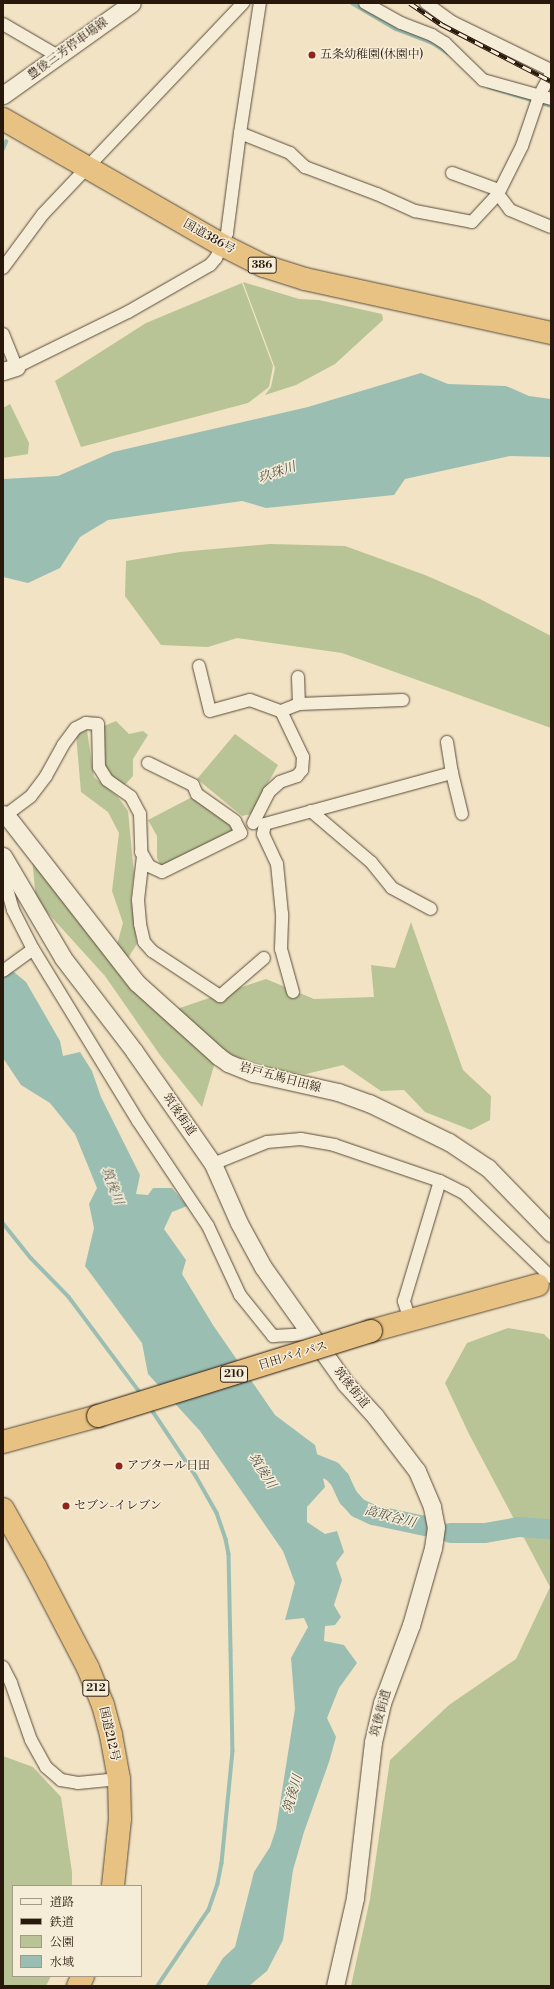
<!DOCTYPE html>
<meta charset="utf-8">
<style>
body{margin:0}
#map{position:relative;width:554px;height:1989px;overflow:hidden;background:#f1e3c4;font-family:"Libre Bodoni","Noto Serif JP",serif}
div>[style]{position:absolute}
.green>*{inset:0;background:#b8c495}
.water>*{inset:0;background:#9bbeb3}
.stream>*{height:3.5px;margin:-1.75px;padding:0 1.75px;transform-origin:1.75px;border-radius:1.75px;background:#9bbeb3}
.river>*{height:20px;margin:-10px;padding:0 10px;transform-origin:10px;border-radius:10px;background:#9bbeb3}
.roads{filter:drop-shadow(0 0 1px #5a4b3a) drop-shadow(0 0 1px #5a4b3a)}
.street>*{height:12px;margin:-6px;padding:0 6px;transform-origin:6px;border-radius:6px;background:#f6edd9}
.secondary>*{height:17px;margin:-8.5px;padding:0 8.5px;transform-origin:8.5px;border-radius:8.5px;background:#f6edd9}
.highway>*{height:22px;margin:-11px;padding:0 11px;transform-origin:11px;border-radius:11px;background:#e8c282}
.rail>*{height:4.5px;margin-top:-2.25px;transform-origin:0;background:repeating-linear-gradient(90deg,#f6edd9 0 9px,#28180c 0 18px);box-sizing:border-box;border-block:1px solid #28180c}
.bridges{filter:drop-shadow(0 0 1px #28180c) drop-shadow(0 0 1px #28180c)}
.highway-bridge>*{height:22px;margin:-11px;padding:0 11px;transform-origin:11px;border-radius:11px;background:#e8c282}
.dots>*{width:11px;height:11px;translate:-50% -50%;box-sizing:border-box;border:2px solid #f6edd9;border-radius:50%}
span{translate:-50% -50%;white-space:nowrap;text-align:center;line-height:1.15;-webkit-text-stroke:3px #f6edd9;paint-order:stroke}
.shield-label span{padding:1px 3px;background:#f6edd9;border:1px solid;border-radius:3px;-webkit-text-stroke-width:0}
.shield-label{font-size:11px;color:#28180c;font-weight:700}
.street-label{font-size:12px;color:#28180c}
.poi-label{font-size:12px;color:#28180c}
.left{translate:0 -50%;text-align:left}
.water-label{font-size:13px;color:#505246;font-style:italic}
.frame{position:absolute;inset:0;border:4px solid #28180c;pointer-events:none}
.legend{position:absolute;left:12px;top:1885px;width:130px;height:92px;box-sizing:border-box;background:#f6edd9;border:1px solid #a49887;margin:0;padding:5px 7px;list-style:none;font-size:12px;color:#28180c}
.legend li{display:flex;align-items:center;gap:8px;height:20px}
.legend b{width:20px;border:1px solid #a49887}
</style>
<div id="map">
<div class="green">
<div style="clip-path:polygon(243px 282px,299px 299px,319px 300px,382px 314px,383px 320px,335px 364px,296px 385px,265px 395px,271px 387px,275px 368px)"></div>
<div style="clip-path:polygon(242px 283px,273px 366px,269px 387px,248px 403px,81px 447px,55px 381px,146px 323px)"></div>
<div style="clip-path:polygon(10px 404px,29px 443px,28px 454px,3px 458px,3px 408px)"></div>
<div style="clip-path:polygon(270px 544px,345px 546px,425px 575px,480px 599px,551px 636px,551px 728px,342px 653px,237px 638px,208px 647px,161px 645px,125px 596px,126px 561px,180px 552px)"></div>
<div style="clip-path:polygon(116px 721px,129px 734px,143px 731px,148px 735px,133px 759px,133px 776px,122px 788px,108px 779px,103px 757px,104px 726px)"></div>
<div style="clip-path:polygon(87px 730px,94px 777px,118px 797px,128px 811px,134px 873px,131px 898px,137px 944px,126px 961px,116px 948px,123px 923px,112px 891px,119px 833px,108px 812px,81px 792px,76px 734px)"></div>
<div style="clip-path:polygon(235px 734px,278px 765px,251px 814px,242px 816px,197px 779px)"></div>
<div style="clip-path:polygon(196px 795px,238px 831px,163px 869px,157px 858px,157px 836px,148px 820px)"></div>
<div style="clip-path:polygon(32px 858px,165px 1013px,266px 979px,314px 999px,374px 997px,371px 965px,395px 968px,411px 922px,463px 1070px,491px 1096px,490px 1120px,471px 1130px,425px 1112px,404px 1090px,381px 1091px,343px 1065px,306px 1074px,215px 1062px,202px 1107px,160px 1055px,105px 976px,36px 900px)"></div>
<div style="clip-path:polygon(508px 1328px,544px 1334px,551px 1341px,551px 1986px,351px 1986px,370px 1899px,390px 1760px,449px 1705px,516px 1659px,550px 1587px,469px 1434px,445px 1383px,467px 1343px)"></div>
<div style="clip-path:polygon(3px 1756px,33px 1767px,61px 1797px,72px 1872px,72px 1886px,13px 1886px,13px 1976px,51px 1976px,46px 1986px,3px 1986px)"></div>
</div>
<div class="water">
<div style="clip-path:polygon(421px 373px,448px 384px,506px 386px,529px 396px,551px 399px,551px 457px,510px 456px,405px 479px,394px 495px,266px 508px,242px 501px,108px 520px,80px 537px,60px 568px,28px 583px,3px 577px,3px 479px,58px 476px,113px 452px,308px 407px)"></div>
<div style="clip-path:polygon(3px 963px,26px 982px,60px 1041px,63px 1056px,80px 1052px,92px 1071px,101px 1097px,140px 1175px,136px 1194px,148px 1195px,153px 1188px,172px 1188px,187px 1206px,172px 1212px,164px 1229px,186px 1260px,182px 1274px,213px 1325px,275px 1415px,315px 1445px,325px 1487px,307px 1507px,307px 1522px,325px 1534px,337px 1531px,344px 1552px,336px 1563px,342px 1580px,334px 1605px,341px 1617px,335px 1625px,325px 1626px,324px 1641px,344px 1645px,357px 1663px,339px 1688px,327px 1718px,336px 1737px,329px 1762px,304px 1832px,293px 1870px,283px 1940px,267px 1971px,249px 1986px,206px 1986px,223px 1958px,235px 1947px,254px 1872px,270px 1847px,276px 1829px,295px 1709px,291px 1658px,308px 1627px,304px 1618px,285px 1620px,295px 1583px,283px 1551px,200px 1431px,148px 1374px,142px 1343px,85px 1266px,94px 1228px,89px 1204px,97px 1188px,75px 1134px,50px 1103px,21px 1085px,3px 1058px)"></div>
</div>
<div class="stream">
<div style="left:352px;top:3px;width:51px;rotate:30.6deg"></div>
<div style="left:396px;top:29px;width:40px;rotate:21deg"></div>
<div style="left:433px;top:43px;width:18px;rotate:34deg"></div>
<div style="left:489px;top:87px;width:65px;rotate:17deg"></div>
<div style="left:3px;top:149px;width:8px;rotate:-67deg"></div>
<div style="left:3px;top:1223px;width:45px;rotate:51.3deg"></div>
<div style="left:31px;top:1258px;width:54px;rotate:45.7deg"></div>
<div style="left:69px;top:1297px;width:122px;rotate:53.3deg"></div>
<div style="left:150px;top:1407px;width:83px;rotate:56.3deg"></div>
<div style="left:196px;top:1476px;width:43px;rotate:60.4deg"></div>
<div style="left:217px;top:1513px;width:28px;rotate:71deg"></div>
<div style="left:226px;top:1539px;width:15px;rotate:79deg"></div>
<div style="left:229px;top:1554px;width:96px;rotate:88.8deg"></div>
<div style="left:231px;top:1650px;width:101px;rotate:88.9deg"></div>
<div style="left:233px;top:1751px;width:113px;rotate:95.6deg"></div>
<div style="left:222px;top:1863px;width:21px;rotate:101deg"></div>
<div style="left:218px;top:1884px;width:28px;rotate:109deg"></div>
<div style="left:209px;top:1910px;width:92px;rotate:123.9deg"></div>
</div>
<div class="river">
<div style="left:295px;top:1461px;width:12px"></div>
<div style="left:307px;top:1461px;width:27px;rotate:22deg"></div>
<div style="left:332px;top:1471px;width:12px;rotate:48deg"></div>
<div style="left:340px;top:1480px;width:19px;rotate:65deg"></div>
<div style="left:348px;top:1497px;width:15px;rotate:48deg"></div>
<div style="left:358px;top:1508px;width:17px;rotate:25deg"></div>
<div style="left:373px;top:1515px;width:53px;rotate:11.9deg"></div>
<div style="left:450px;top:1533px;width:35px"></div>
<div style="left:485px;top:1533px;width:35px;rotate:-10deg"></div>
<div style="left:519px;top:1527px;width:32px;rotate:4deg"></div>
</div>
<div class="roads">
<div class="street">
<div style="left:365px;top:3px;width:41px;rotate:29.1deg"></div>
<div style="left:401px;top:23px;width:33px;rotate:21deg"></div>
<div style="left:432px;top:35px;width:15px;rotate:32deg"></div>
<div style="left:445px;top:43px;width:53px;rotate:44.2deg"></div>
<div style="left:483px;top:80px;width:71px;rotate:15.6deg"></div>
<div style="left:426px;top:3px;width:32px;rotate:36deg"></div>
<div style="left:452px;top:22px;width:110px;rotate:25.9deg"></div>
<div style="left:3px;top:24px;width:64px;rotate:30.2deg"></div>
<div style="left:240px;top:133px;width:54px;rotate:21.8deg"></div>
<div style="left:290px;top:153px;width:21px;rotate:43deg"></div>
<div style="left:305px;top:167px;width:77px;rotate:20.6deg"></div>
<div style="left:377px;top:194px;width:42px;rotate:24.1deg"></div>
<div style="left:415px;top:211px;width:58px;rotate:10.9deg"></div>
<div style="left:472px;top:222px;width:38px;rotate:-47deg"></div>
<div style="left:498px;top:194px;width:54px;rotate:-63.4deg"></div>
<div style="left:522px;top:146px;width:53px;rotate:-71.2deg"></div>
<div style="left:539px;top:96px;width:26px;rotate:-62deg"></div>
<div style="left:452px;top:173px;width:50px;rotate:19.9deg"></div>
<div style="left:498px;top:194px;width:20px;rotate:53deg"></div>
<div style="left:510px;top:210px;width:44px;rotate:22.5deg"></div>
<div style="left:3px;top:268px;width:67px;rotate:-53.5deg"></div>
<div style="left:43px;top:214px;width:291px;rotate:-46.5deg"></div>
<div style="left:3px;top:334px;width:35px;rotate:68deg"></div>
<div style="left:16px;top:367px;width:125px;rotate:-26.2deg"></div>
<div style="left:128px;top:312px;width:95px;rotate:-29.8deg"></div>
<div style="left:210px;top:265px;width:9px;rotate:-49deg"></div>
<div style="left:216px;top:258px;width:27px;rotate:-66deg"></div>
<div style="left:227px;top:233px;width:101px;rotate:-82.6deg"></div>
<div style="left:240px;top:133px;width:132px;rotate:-81.3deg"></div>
<div style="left:199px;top:666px;width:46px;rotate:76.3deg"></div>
<div style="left:210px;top:711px;width:41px;rotate:-15.4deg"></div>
<div style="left:250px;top:700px;width:33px;rotate:20deg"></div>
<div style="left:281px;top:711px;width:51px;rotate:64.4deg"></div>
<div style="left:303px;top:757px;width:13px;rotate:94deg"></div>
<div style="left:302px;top:770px;width:8px;rotate:130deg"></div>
<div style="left:297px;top:776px;width:18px;rotate:161deg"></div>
<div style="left:280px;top:782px;width:15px;rotate:138deg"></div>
<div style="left:269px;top:792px;width:35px;rotate:117deg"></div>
<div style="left:298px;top:677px;width:27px;rotate:88deg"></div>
<div style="left:281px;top:711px;width:19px;rotate:-21deg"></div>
<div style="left:299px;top:704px;width:104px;rotate:-2.2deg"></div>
<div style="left:447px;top:742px;width:31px;rotate:81deg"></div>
<div style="left:452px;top:773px;width:42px;rotate:76.3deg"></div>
<div style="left:311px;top:811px;width:79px;rotate:40.4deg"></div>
<div style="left:371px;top:862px;width:33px;rotate:51deg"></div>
<div style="left:392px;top:888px;width:44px;rotate:28.3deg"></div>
<div style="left:6px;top:815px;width:31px;rotate:-37deg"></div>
<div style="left:31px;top:796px;width:25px;rotate:-53deg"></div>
<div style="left:46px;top:776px;width:35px;rotate:-61deg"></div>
<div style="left:63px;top:745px;width:21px;rotate:-53deg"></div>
<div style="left:76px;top:728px;width:11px;rotate:-27deg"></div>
<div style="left:86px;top:723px;width:12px;rotate:5deg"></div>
<div style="left:98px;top:724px;width:43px;rotate:88.7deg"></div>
<div style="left:99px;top:767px;width:15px;rotate:58deg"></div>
<div style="left:107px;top:780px;width:29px;rotate:35deg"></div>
<div style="left:131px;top:797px;width:19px;rotate:62deg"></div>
<div style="left:140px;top:814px;width:38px;rotate:88deg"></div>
<div style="left:141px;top:852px;width:16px;rotate:60deg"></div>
<div style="left:149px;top:866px;width:14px;rotate:25deg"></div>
<div style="left:162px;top:872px;width:88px;rotate:-26.3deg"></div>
<div style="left:241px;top:833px;width:13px;rotate:-117deg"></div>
<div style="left:235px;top:821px;width:47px;rotate:-144.6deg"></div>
<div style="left:197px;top:794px;width:10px;rotate:-114deg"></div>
<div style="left:193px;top:785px;width:50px;rotate:-153.9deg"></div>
<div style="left:143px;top:856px;width:44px;rotate:96.5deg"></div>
<div style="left:138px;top:900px;width:24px;rotate:85deg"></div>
<div style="left:140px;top:924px;width:18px;rotate:77deg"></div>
<div style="left:144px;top:942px;width:12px;rotate:48deg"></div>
<div style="left:152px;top:951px;width:82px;rotate:33.5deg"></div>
<div style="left:220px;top:996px;width:58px;rotate:-40.8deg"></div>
<div style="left:9px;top:866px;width:23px;rotate:95deg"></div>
<div style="left:7px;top:889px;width:22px;rotate:74deg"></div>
<div style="left:13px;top:910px;width:44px;rotate:62.9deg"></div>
<div style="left:33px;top:949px;width:202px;rotate:58.6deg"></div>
<div style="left:138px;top:1121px;width:126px;rotate:56.3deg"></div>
<div style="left:208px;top:1226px;width:76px;rotate:65.1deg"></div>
<div style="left:240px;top:1295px;width:53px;rotate:51.2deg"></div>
<div style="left:273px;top:1336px;width:38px;rotate:-3deg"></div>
<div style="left:3px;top:971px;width:37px;rotate:-36deg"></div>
<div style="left:293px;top:992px;width:45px;rotate:-105.6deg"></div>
<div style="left:281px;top:949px;width:35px;rotate:-88deg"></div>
<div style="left:282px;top:914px;width:50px;rotate:-95.7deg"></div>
<div style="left:277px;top:864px;width:33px;rotate:-115deg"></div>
<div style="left:263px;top:834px;width:10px;rotate:-79deg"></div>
<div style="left:265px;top:824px;width:194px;rotate:-15.3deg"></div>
<div style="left:213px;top:1164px;width:58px;rotate:-22.2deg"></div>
<div style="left:267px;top:1142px;width:34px;rotate:-5deg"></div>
<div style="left:301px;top:1139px;width:34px;rotate:10deg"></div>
<div style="left:334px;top:1145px;width:112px;rotate:18.8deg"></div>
<div style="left:440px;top:1181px;width:28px;rotate:27deg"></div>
<div style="left:465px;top:1194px;width:120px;rotate:44deg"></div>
<div style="left:410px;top:1320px;width:20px;rotate:-108deg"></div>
<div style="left:404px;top:1301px;width:125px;rotate:-73.3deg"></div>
<div style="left:3px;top:1667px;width:18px;rotate:63deg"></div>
<div style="left:11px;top:1683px;width:60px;rotate:70.7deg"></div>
<div style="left:31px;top:1740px;width:31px;rotate:61deg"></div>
<div style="left:46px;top:1767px;width:20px;rotate:41deg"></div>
<div style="left:61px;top:1780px;width:17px;rotate:10deg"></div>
<div style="left:78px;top:1783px;width:41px;rotate:-5.6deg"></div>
</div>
<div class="secondary">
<div style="left:3px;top:95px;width:158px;rotate:-35.5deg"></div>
<div style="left:3px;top:371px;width:14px;rotate:-17deg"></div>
<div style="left:3px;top:814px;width:3px;rotate:18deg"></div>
<div style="left:6px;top:815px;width:213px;rotate:52.1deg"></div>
<div style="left:137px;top:983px;width:109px;rotate:42deg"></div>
<div style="left:218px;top:1056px;width:12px;rotate:35deg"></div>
<div style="left:228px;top:1063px;width:27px;rotate:22deg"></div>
<div style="left:253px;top:1073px;width:87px;rotate:12.6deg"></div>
<div style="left:338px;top:1092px;width:33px;rotate:20deg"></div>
<div style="left:369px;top:1103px;width:89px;rotate:26deg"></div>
<div style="left:449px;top:1142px;width:47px;rotate:33.7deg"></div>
<div style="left:488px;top:1168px;width:91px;rotate:45.9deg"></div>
<div style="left:3px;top:856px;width:118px;rotate:59.5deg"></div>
<div style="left:63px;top:958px;width:117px;rotate:52.6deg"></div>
<div style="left:134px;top:1051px;width:138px;rotate:55deg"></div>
<div style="left:213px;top:1164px;width:64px;rotate:66.2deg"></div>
<div style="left:239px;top:1223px;width:50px;rotate:61.4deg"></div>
<div style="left:263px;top:1267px;width:142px;rotate:54.7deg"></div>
<div style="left:345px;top:1383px;width:45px;rotate:47.7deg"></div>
<div style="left:375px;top:1416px;width:69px;rotate:52.6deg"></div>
<div style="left:417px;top:1471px;width:39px;rotate:67deg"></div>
<div style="left:432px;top:1507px;width:20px;rotate:79deg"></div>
<div style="left:436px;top:1527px;width:21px;rotate:98deg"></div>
<div style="left:433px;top:1548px;width:80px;rotate:105.9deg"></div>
<div style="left:411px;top:1625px;width:83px;rotate:110.4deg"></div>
<div style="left:382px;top:1703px;width:40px;rotate:103deg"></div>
<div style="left:373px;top:1742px;width:157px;rotate:96.6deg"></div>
<div style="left:355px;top:1898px;width:90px;rotate:102.8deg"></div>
</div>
<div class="highway">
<div style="left:3px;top:119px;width:253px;rotate:29.9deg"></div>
<div style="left:222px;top:245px;width:47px;rotate:26.6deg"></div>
<div style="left:264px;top:266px;width:43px;rotate:17.6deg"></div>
<div style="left:305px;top:279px;width:252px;rotate:12.4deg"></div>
<div style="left:371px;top:1331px;width:173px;rotate:-15.4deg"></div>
<div style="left:3px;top:1442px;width:98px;rotate:-15.3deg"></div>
<div style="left:3px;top:1509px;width:68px;rotate:60.8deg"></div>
<div style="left:36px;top:1568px;width:113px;rotate:62.5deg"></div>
<div style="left:88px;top:1668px;width:40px;rotate:68deg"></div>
<div style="left:103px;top:1705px;width:31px;rotate:75deg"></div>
<div style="left:111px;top:1735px;width:45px;rotate:79.7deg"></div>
<div style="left:119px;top:1779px;width:40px;rotate:88.6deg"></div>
<div style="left:120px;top:1819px;width:67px;rotate:96deg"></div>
<div style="left:78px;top:1986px;width:11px;rotate:-63deg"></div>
</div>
</div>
<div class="rail">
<div style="left:410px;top:3px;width:40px;rotate:34deg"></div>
<div style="left:443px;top:25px;width:122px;rotate:27.4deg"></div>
</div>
<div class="bridges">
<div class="highway-bridge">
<div style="left:98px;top:1416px;width:286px;rotate:-17.3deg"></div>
</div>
</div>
<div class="dots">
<div style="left:312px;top:55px;background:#8f2418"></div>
<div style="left:119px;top:1466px;background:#8f2418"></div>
<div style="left:66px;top:1506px;background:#8f2418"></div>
</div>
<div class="shield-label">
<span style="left:262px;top:265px">386</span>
<span style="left:234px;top:1374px">210</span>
<span style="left:96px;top:1688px">212</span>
</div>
<div class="street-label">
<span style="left:68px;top:49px;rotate:-36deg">豊後三芳停車場線</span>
<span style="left:209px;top:237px;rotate:29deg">国道386号</span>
<span style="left:280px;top:1078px;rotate:15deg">岩戸五馬日田線</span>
<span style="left:179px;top:1115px;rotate:55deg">筑後街道</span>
<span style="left:293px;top:1356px;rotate:-17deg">日田バイパス</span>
<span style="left:351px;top:1388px;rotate:51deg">筑後街道</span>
<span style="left:381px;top:1713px;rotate:-75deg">筑後街道</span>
<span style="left:109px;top:1734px;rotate:77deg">国道212号</span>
</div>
<div class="poi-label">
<span class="left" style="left:320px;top:55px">五条幼稚園(休園中)</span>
<span class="left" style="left:127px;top:1466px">アブタール日田</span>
<span class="left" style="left:74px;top:1506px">セブン-イレブン</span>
</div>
<div class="water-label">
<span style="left:277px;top:473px;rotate:-19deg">玖珠川</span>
<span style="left:112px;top:1186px;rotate:69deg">筑後川</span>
<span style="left:262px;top:1471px;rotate:57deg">筑後川</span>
<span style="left:390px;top:1517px;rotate:15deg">高取谷川</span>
<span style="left:293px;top:1794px;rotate:-74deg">筑後川</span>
</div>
<div class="frame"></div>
<ul class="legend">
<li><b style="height:5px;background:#f6edd9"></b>道路</li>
<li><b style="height:5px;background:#28180c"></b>鉄道</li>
<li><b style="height:11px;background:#b8c495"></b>公園</li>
<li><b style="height:11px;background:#9bbeb3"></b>水域</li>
</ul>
</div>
